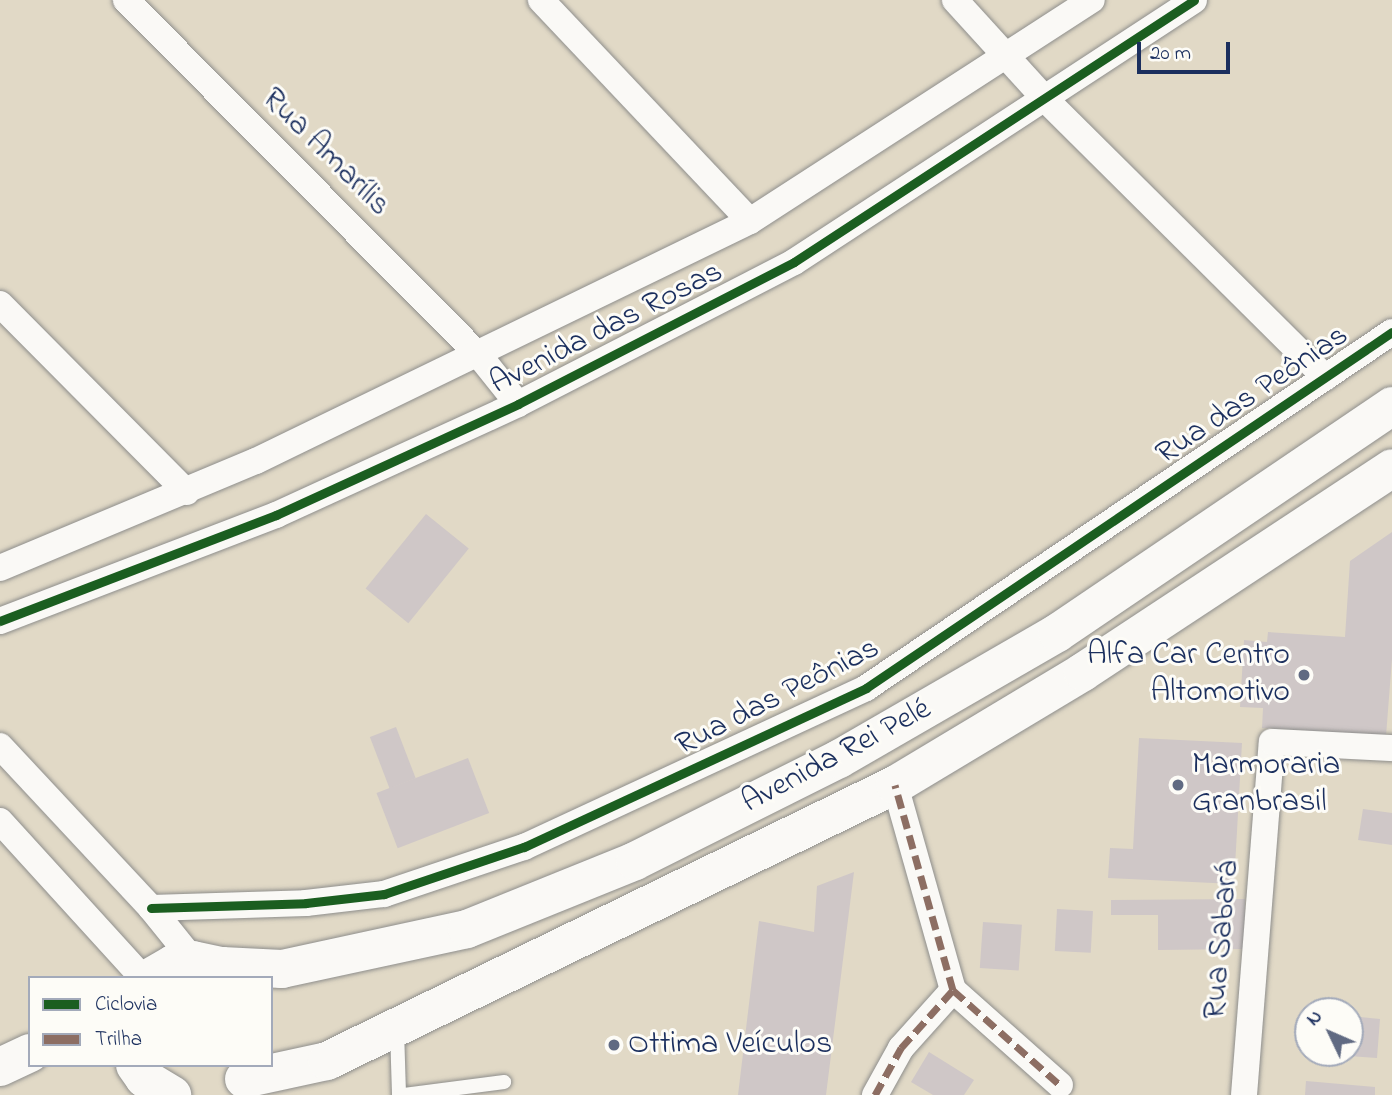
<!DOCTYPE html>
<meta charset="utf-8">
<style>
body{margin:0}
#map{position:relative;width:1392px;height:1095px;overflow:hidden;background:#e1d9c6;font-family:"Indie Flower",sans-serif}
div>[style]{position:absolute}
.building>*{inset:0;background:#cfc7c7;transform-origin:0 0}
.roads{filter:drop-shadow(0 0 2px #8e8e8c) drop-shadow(0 0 2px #8e8e8c)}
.service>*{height:14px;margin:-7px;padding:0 7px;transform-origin:7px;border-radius:7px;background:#faf9f6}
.minor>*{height:26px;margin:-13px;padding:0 13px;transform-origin:13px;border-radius:13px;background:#faf9f6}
.primary>*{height:38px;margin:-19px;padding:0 19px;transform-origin:19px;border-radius:19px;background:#faf9f6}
.quiet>*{height:7px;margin-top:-3.5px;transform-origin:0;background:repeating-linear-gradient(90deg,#8d6e63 0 14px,transparent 0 21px)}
.cycleway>*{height:9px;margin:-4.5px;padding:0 4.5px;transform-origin:4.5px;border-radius:4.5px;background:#1b5e20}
.dots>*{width:19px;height:19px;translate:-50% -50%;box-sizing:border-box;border:4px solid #fdfcf7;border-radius:50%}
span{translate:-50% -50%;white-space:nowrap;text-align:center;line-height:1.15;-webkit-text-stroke:6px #fdfcf7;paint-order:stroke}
.street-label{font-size:32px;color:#1b2f5e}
.poi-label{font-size:32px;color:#1b2f5e}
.right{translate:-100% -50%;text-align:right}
.left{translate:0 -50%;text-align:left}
.legend{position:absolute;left:28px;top:976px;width:245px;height:91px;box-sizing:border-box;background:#fdfcf7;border:2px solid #a3aaba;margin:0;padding:9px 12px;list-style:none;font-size:21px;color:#1b2f5e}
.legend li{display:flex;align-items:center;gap:14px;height:35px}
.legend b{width:35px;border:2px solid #a3aaba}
.north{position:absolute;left:1294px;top:997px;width:70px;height:70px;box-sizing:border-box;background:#fdfcf7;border:2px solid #a3aaba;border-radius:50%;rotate:314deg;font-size:19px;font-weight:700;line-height:28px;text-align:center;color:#1b2f5e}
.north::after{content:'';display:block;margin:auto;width:24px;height:32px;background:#606a82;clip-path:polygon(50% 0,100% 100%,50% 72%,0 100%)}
.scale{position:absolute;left:1137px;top:42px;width:93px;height:32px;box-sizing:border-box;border:4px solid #1b2f5e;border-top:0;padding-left:9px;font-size:21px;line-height:24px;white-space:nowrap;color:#1b2f5e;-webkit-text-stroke:5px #fdfcf7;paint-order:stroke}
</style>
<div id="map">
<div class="building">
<div style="left:426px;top:514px;width:55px;height:96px;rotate:39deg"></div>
<div style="clip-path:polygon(1392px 532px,1392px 659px,1386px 736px,1262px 728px,1263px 708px,1240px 707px,1244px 640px,1267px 642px,1268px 632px,1345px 637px,1350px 561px)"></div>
<div style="left:396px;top:727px;width:55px;height:28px;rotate:69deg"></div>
<div style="clip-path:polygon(1139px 738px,1242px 743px,1234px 884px,1108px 878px,1110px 848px,1133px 849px)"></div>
<div style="left:468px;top:758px;width:59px;height:98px;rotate:69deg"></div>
<div style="clip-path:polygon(1363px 809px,1392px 813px,1392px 845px,1358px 840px)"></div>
<div style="clip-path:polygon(854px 872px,826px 1095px,738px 1095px,759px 921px,814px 932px,817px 886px)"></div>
<div style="clip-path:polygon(1245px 899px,1245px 949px,1158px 950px,1158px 915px,1111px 915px,1111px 900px)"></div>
<div style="left:1057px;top:909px;width:36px;height:42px;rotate:3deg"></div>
<div style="left:983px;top:922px;width:39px;height:46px;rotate:4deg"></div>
<div style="clip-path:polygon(1350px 1016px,1380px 1019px,1377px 1058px,1334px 1055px,1350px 1053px)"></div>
<div style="clip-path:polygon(1306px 1024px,1308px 1024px,1308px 1053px,1304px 1053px)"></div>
<div style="clip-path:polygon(929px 1052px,974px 1080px,964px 1095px,933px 1095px,911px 1082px)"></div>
<div style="clip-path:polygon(1306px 1081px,1375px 1087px,1375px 1095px,1305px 1095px)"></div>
</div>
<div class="roads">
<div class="service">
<div style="left:397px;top:1030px;width:65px;rotate:88.2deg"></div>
<div style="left:404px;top:1095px;width:101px;rotate:-7.4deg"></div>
</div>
<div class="minor">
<div style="left:126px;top:0;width:499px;rotate:45.2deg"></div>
<div style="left:478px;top:354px;width:64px;rotate:51.3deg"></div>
<div style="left:541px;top:0;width:304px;rotate:46.6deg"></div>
<div style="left:955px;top:0;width:134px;rotate:47.7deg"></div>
<div style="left:1045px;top:99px;width:395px;rotate:44.8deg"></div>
<div style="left:0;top:304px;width:265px;rotate:45.2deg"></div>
<div style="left:0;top:568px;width:277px;rotate:-22.7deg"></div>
<div style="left:256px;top:461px;width:549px;rotate:-25.91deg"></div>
<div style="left:750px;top:221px;width:407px;rotate:-32.9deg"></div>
<div style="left:0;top:621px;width:296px;rotate:-21deg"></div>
<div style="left:276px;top:515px;width:266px;rotate:-24.6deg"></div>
<div style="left:518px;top:404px;width:310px;rotate:-27.2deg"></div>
<div style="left:794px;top:262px;width:478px;rotate:-33.2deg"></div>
<div style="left:0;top:746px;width:221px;rotate:47deg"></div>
<div style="left:151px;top:908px;width:67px;rotate:51.1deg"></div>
<div style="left:0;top:821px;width:212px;rotate:47.7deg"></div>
<div style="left:151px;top:908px;width:155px;rotate:-1.8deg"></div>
<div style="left:306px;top:903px;width:79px;rotate:-6.6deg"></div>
<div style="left:384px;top:894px;width:148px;rotate:-18.6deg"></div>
<div style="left:524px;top:847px;width:377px;rotate:-24.9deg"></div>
<div style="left:866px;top:688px;width:635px;rotate:-34.09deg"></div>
<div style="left:953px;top:990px;width:143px;rotate:41.6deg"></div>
<div style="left:875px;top:1095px;width:54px;rotate:-61deg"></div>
<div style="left:901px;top:1048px;width:78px;rotate:-48.1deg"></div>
<div style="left:953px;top:990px;width:213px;rotate:-105.8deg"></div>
<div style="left:1244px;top:1095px;width:354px;rotate:-85.5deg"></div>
<div style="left:1272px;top:742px;width:120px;rotate:2.9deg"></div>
</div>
<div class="primary">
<div style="left:222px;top:966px;width:60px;rotate:2.9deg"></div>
<div style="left:282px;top:969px;width:189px;rotate:-12.2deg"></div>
<div style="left:467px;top:929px;width:181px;rotate:-22deg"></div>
<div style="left:635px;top:861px;width:228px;rotate:-26.6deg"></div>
<div style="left:839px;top:759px;width:252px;rotate:-30deg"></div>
<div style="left:1057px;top:633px;width:405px;rotate:-34.1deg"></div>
<div style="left:149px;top:978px;width:28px;rotate:-30deg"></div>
<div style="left:173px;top:964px;width:20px;rotate:-11deg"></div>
<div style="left:193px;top:960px;width:30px;rotate:12deg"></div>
<div style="left:222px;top:966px;width:22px;rotate:32deg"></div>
<div style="left:135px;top:1065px;width:16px;rotate:55deg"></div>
<div style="left:144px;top:1078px;width:33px;rotate:31deg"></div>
<div style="left:0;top:1067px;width:33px;rotate:-25deg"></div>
<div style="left:244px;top:1079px;width:85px;rotate:-12.2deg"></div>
<div style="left:327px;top:1061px;width:632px;rotate:-25.92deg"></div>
<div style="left:895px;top:785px;width:219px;rotate:-31deg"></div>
<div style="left:1083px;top:672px;width:370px;rotate:-33.4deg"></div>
</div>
</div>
<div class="quiet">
<div style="left:953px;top:990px;width:143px;rotate:41.6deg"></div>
<div style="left:875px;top:1095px;width:54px;rotate:-61deg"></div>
<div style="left:901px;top:1048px;width:78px;rotate:-48.1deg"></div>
<div style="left:953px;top:990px;width:213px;rotate:-105.8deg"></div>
</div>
<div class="cycleway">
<div style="left:0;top:621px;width:296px;rotate:-21deg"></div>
<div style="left:276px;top:515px;width:266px;rotate:-24.6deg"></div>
<div style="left:518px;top:404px;width:310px;rotate:-27.2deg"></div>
<div style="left:794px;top:262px;width:478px;rotate:-33.2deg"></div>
<div style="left:151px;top:908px;width:155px;rotate:-1.8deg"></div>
<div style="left:306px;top:903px;width:79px;rotate:-6.6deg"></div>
<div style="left:384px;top:894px;width:148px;rotate:-18.6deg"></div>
<div style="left:524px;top:847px;width:377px;rotate:-24.9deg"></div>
<div style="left:866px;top:688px;width:635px;rotate:-34.09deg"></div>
</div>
<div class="dots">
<div style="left:1304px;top:675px;background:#606a82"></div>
<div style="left:1178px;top:785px;background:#606a82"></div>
<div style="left:614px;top:1045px;background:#606a82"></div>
</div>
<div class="street-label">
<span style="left:325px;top:153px;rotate:45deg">Rua Amarílis</span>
<span style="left:607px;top:329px;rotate:-27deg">Avenida das Rosas</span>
<span style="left:1253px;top:396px;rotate:-34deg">Rua das Peônias</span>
<span style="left:778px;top:698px;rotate:-27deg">Rua das Peônias</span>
<span style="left:837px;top:757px;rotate:-28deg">Avenida Rei Pelé</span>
<span style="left:1223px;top:940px;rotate:-85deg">Rua Sabará</span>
</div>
<div class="poi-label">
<span class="right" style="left:1290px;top:675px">Alfa Car Centro<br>Altomotivo</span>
<span class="left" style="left:1192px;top:785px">Marmoraria<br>Granbrasil</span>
<span class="left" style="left:628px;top:1045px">Ottima Veículos</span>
</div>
<ul class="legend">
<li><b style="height:9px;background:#1b5e20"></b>Ciclovia</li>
<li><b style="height:9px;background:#8d6e63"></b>Trilha</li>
</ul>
<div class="north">N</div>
<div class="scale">20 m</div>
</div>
